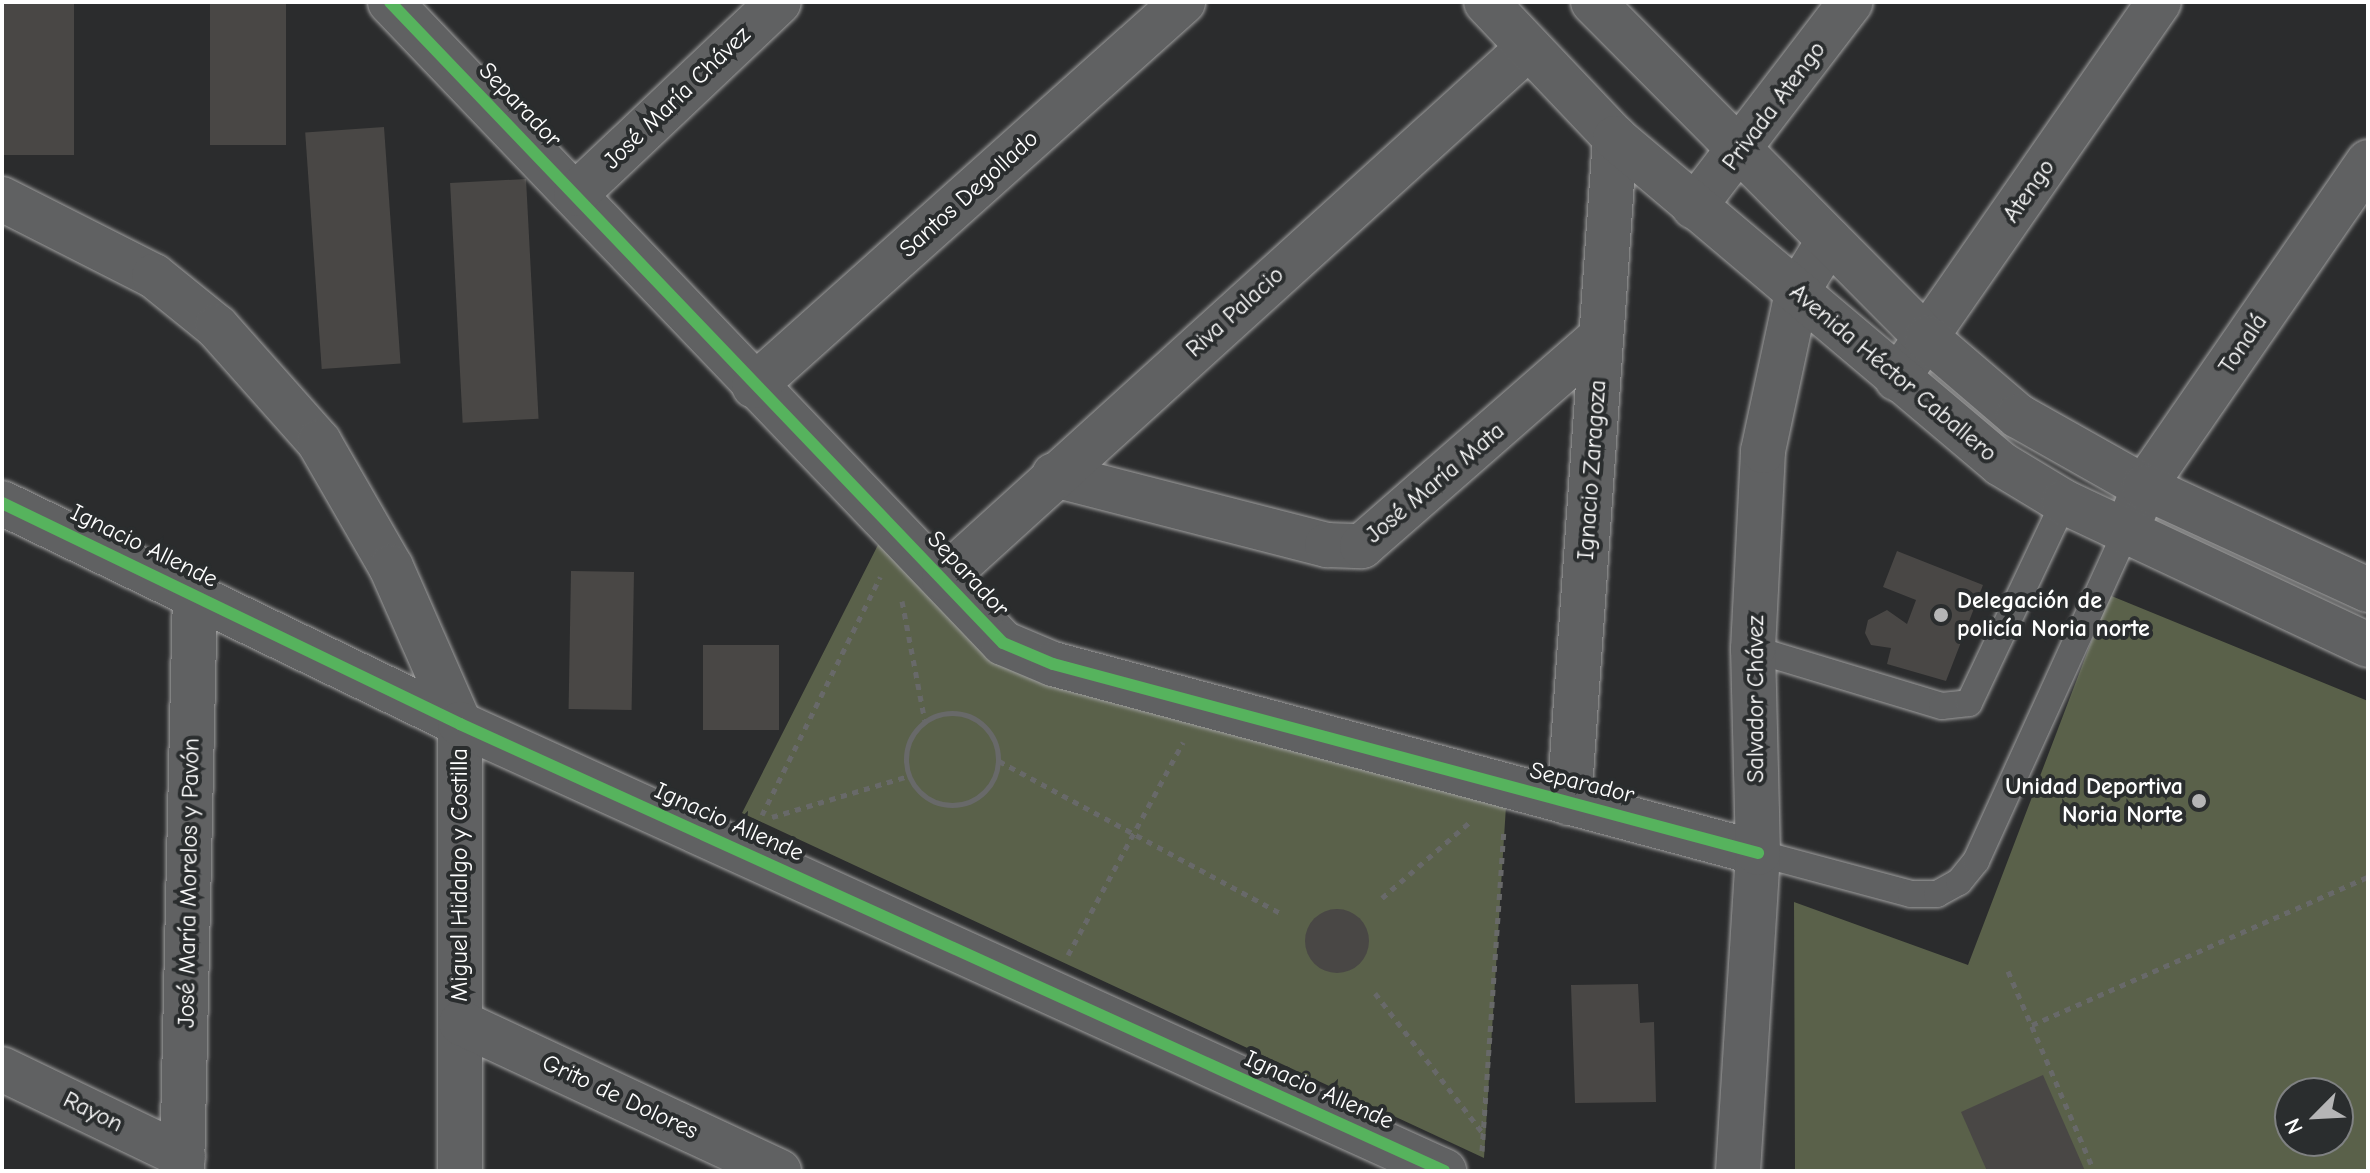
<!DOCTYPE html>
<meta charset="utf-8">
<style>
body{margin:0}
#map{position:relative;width:2370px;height:1173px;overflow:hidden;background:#2b2c2d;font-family:"Comic Neue",sans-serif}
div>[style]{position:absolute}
.green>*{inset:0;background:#5a614a}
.building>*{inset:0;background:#494745;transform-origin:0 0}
.round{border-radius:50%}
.path>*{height:5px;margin-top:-2.5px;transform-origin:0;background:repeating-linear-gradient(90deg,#686969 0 6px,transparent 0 12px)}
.path>.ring{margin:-2.5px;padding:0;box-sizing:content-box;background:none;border:5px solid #686969;border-radius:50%}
.roads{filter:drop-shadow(0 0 2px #a0a0a0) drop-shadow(0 0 2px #a0a0a0)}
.service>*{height:26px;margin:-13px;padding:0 13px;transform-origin:13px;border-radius:13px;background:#606162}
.minor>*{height:44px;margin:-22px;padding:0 22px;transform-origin:22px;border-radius:22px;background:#606162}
.secondary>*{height:44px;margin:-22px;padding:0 22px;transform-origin:22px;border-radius:22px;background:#606162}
.cycleway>*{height:12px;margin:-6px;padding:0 6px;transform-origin:6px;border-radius:6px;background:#56b35d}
.dots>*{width:22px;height:22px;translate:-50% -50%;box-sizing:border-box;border:4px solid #2a2d2e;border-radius:50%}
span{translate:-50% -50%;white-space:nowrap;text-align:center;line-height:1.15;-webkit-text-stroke:8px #2a2d2e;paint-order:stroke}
.street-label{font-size:24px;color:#fff}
.poi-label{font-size:24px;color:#fff;font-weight:700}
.left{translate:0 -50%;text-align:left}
.right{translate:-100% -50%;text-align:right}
.frame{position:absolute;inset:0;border:4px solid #fff;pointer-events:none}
.north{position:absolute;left:2274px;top:1077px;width:80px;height:80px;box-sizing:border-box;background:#2a2d2e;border:2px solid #7f8182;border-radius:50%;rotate:246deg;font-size:22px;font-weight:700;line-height:32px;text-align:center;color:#fff}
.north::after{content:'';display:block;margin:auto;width:28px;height:36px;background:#b5b5b6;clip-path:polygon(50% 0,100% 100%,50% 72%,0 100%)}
</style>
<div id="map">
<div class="green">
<div style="clip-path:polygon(881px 539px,992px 655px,1507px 790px,1484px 1158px,742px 813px)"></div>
<div style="clip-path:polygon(evenodd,2109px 595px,2368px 701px,2368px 1171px,1795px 1171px,1794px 902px,1968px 965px,2109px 595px,2290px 1093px,2338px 1093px,2338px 1141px,2290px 1141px,2290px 1093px)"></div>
</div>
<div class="building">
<div style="left:2px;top:2px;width:72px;height:153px"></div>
<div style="left:210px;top:2px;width:76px;height:143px"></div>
<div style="left:384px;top:127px;width:237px;height:79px;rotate:86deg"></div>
<div style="left:526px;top:179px;width:240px;height:76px;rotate:87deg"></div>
<div style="clip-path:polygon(1897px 551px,1983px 585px,1946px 681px,1887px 664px,1891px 648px,1871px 645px,1865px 633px,1868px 620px,1887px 610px,1907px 624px,1916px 600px,1883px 587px)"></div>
<div style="left:571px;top:571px;width:63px;height:138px;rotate:1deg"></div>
<div style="left:703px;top:645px;width:76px;height:85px"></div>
<div class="round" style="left:1305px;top:909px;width:64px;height:64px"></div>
<div style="clip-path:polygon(1638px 984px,1640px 1023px,1654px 1022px,1656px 1102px,1575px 1103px,1571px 985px)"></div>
<div style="clip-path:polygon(2043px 1075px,2085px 1171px,1987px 1171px,1961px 1112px)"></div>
</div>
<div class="path">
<div style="left:902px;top:601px;width:123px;rotate:79.2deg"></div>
<div class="ring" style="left:906px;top:713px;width:87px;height:87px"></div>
<div style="left:999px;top:761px;width:322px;rotate:28.4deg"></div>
<div style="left:762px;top:815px;width:266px;rotate:-63.6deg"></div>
<div style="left:772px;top:817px;width:143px;rotate:-16.7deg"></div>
<div style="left:1382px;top:898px;width:119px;rotate:-40.9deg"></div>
<div style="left:1068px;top:955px;width:242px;rotate:-61.6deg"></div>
<div style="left:2008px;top:971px;width:218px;rotate:66.7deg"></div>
<div style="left:1375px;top:993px;width:175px;rotate:52.4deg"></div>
<div style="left:2032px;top:1025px;width:367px;rotate:-23.8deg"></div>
<div style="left:1482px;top:1151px;width:322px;rotate:-86.1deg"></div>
</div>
<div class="roads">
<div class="service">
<div style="left:1753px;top:649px;width:197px;rotate:16.8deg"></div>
<div style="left:1942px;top:706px;width:27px;rotate:-6deg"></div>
<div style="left:1969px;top:703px;width:222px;rotate:-64.7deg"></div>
<div style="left:1758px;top:853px;width:158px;rotate:15deg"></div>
<div style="left:1911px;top:894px;width:26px"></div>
<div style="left:1937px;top:894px;width:25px;rotate:-29deg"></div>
<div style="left:1959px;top:882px;width:27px;rotate:-51deg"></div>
<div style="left:1976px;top:861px;width:364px;rotate:-65.5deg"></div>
</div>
<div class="minor">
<div style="left:390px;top:2px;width:887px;rotate:46.28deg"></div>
<div style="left:1003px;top:643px;width:54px;rotate:22.8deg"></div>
<div style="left:1053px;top:664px;width:730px;rotate:15.01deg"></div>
<div style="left:576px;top:194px;width:279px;rotate:-43.4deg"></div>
<div style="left:2px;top:199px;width:170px;rotate:26.9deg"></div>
<div style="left:154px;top:276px;width:81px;rotate:39deg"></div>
<div style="left:217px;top:327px;width:154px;rotate:48.4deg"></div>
<div style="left:319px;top:442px;width:144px;rotate:60.1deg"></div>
<div style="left:391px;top:567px;width:171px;rotate:66.3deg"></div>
<div style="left:460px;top:724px;width:447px;rotate:90deg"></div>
<div style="left:1694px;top:207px;width:258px;rotate:-52.6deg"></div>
<div style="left:1897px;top:379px;width:459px;rotate:-55.2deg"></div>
<div style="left:754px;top:386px;width:576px;rotate:-41.83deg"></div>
<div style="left:1054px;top:475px;width:282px;rotate:14.4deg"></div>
<div style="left:1327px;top:545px;width:35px;rotate:2deg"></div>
<div style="left:1362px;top:546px;width:317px;rotate:-41.2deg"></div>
<div style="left:2px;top:503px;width:509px;rotate:25.76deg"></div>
<div style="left:460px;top:724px;width:1081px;rotate:24.43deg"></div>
<div style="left:2127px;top:530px;width:46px;rotate:-68.4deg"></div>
<div style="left:2144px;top:487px;width:395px;rotate:-55.4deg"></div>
<div style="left:944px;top:578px;width:787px;rotate:-42.22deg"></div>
<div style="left:1569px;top:803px;width:667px;rotate:-86.04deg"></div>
<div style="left:461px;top:1023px;width:351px;rotate:25deg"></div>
<div style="left:2px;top:1069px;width:201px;rotate:25.7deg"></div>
<div style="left:182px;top:1171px;width:576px;rotate:-88.71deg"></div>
<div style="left:1738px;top:1171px;width:319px;rotate:-86.4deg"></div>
<div style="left:1758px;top:853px;width:204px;rotate:-91.4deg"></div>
<div style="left:1753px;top:649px;width:198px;rotate:-87.1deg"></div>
<div style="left:1763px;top:451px;width:163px;rotate:-77.9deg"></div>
<div style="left:1797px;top:292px;width:61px;rotate:-58.4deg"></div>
</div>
<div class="secondary">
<div style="left:1486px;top:2px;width:187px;rotate:46.5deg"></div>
<div style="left:1615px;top:138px;width:505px;rotate:40.18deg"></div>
<div style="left:2001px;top:464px;width:74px;rotate:31.1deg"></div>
<div style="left:2064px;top:502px;width:336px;rotate:25.2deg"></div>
<div style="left:1593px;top:2px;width:474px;rotate:45.2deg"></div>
<div style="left:1927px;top:338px;width:120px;rotate:40.6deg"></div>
<div style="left:2018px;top:416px;width:145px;rotate:29.4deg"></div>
<div style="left:2144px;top:487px;width:247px;rotate:24.7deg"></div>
</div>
</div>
<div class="cycleway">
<div style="left:390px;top:2px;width:887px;rotate:46.28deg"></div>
<div style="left:1003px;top:643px;width:54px;rotate:22.8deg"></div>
<div style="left:1053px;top:664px;width:730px;rotate:15.01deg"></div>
<div style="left:2px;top:503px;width:509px;rotate:25.76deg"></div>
<div style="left:460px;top:724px;width:1081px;rotate:24.43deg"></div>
</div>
<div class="dots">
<div style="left:1941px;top:615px;background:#b5b5b6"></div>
<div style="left:2199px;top:801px;background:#b5b5b6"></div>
</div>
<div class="street-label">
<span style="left:677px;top:98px;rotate:-44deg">José María Chávez</span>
<span style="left:520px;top:105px;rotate:46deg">Separador</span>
<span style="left:1774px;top:106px;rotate:-53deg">Privada Atengo</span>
<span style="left:2029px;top:191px;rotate:-55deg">Atengo</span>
<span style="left:969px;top:194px;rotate:-42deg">Santos Degollado</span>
<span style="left:1235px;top:312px;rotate:-42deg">Riva Palacio</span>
<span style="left:2243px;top:344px;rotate:-56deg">Tonalá</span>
<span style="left:1893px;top:373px;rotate:40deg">Avenida Héctor Caballero</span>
<span style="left:1592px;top:470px;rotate:-86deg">Ignacio Zaragoza</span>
<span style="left:1435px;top:483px;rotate:-40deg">José María Mata</span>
<span style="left:144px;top:546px;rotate:26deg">Ignacio Allende</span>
<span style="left:968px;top:574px;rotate:47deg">Separador</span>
<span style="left:1756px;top:699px;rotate:-90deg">Salvador Chávez</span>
<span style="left:1582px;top:783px;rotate:14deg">Separador</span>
<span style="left:729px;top:822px;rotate:24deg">Ignacio Allende</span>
<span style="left:460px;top:875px;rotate:-90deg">Miguel Hidalgo y Costilla</span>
<span style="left:189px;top:883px;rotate:-89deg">José María Morelos y Pavón</span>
<span style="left:1319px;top:1090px;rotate:24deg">Ignacio Allende</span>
<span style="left:620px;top:1097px;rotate:25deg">Grito de Dolores</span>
<span style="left:93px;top:1112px;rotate:26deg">Rayon</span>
</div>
<div class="poi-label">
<span class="left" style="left:1957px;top:615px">Delegación de<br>policía Noria norte</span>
<span class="right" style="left:2183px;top:801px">Unidad Deportiva<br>Noria Norte</span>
</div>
<div class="frame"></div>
<div class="north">N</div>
</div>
